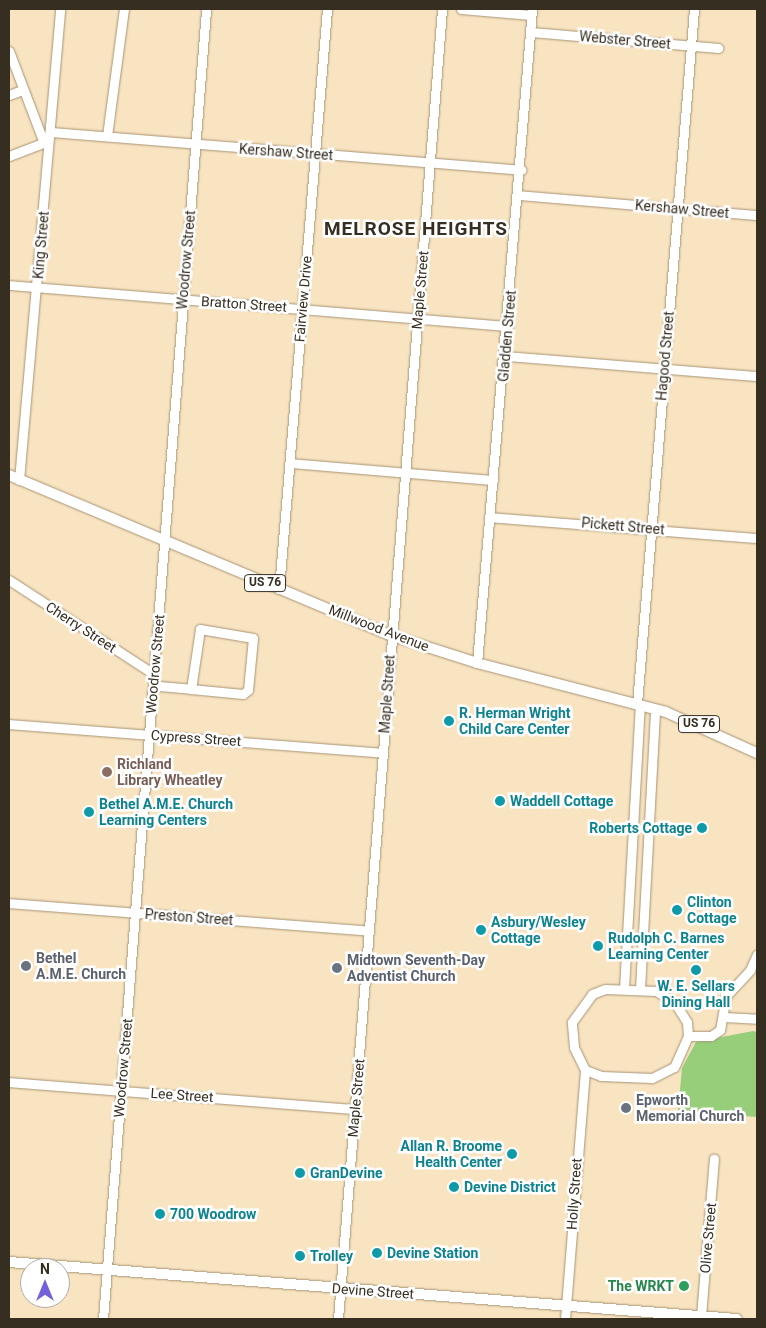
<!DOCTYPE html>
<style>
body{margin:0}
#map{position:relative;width:766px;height:1328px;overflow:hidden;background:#f9e4c2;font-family:Roboto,sans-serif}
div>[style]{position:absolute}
.green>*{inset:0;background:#96ce7a}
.roads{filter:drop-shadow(0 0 1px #a79475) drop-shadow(0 0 1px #a79475)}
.minor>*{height:9px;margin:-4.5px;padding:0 4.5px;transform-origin:4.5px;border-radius:4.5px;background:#fff}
.major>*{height:10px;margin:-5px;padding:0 5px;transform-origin:5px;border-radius:5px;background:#fff}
.dots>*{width:14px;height:14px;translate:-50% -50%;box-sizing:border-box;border:2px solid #fff;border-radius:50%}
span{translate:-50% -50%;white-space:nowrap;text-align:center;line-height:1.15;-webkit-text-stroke:5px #fff;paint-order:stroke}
.shield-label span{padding:1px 4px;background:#fff;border:1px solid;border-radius:4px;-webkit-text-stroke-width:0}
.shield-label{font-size:12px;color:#362e21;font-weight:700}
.street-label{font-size:14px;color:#362e21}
.culture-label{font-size:14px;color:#0d838f;font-weight:700}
.left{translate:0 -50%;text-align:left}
.right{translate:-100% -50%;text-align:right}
.education-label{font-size:14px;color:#785e54;font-weight:700}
.worship-label{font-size:14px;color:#5b616d;font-weight:700}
.leisure-label{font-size:14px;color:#27864d;font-weight:700}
.district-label{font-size:19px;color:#362e21;font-weight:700;letter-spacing:1px}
.frame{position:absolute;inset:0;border:10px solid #362e21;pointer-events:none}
.north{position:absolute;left:20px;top:1258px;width:50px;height:50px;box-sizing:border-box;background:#fff;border:1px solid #afaba6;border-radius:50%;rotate:0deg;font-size:14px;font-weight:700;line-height:20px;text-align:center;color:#362e21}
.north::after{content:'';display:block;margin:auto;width:18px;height:22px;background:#7361db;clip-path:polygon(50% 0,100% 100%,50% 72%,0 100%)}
</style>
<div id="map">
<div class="green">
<div style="clip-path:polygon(753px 1031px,757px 1032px,757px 1117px,678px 1111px,682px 1068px,696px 1042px)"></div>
</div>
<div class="roads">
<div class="minor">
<div style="left:461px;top:9px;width:70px;rotate:4.9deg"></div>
<div style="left:531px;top:32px;width:188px;rotate:4.9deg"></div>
<div style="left:9px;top:51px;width:98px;rotate:69.2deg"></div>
<div style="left:9px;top:95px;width:14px;rotate:-21deg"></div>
<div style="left:51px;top:132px;width:472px;rotate:4.6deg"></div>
<div style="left:107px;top:136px;width:128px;rotate:-82.4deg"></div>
<div style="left:9px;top:156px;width:42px;rotate:-21deg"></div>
<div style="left:518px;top:195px;width:240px;rotate:4.8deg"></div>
<div style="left:9px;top:285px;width:501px;rotate:4.7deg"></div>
<div style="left:506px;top:356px;width:252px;rotate:4.6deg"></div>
<div style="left:290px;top:463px;width:204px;rotate:4.8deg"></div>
<div style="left:19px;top:480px;width:473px;rotate:-85deg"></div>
<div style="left:489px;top:517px;width:269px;rotate:4.5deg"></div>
<div style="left:9px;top:580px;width:173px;rotate:33deg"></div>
<div style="left:279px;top:589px;width:582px;rotate:-85.27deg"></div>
<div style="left:477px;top:663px;width:656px;rotate:-85.19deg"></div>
<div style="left:153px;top:685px;width:6px;rotate:9deg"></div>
<div style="left:159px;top:686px;width:32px;rotate:5deg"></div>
<div style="left:191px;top:689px;width:52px;rotate:5.5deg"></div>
<div style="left:243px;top:694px;width:6px;rotate:-39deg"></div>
<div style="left:248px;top:690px;width:52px;rotate:-84.5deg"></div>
<div style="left:253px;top:638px;width:54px;rotate:-170.4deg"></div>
<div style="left:200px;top:629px;width:61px;rotate:98.5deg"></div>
<div style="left:637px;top:704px;width:697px;rotate:-85.31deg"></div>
<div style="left:9px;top:724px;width:375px;rotate:4.4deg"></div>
<div style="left:9px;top:903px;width:361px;rotate:4.4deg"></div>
<div style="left:605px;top:989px;width:51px;rotate:2.2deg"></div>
<div style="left:656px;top:991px;width:22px;rotate:32deg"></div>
<div style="left:675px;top:1003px;width:22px;rotate:58deg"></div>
<div style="left:687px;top:1022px;width:14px;rotate:86deg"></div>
<div style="left:688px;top:1036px;width:34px;rotate:114deg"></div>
<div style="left:674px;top:1067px;width:25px;rotate:153deg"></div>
<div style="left:652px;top:1078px;width:51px;rotate:-177.8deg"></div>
<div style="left:601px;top:1076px;width:17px;rotate:-159deg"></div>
<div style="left:585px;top:1070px;width:25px;rotate:-116deg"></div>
<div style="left:574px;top:1047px;width:25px;rotate:-95deg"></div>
<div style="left:572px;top:1022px;width:34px;rotate:-54deg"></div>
<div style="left:592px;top:994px;width:14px;rotate:-21deg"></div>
<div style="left:624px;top:989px;width:285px;rotate:-86.8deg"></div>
<div style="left:640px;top:989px;width:280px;rotate:-86.9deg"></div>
<div style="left:724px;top:1017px;width:33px;rotate:3deg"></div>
<div style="left:688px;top:1036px;width:23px"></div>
<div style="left:711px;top:1036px;width:11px;rotate:-34deg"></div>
<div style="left:720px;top:1030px;width:35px;rotate:-80deg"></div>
<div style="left:726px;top:996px;width:35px;rotate:-47deg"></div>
<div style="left:750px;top:970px;width:17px;rotate:-66deg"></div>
<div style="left:9px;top:1082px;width:347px;rotate:4.5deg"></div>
<div style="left:701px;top:1316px;width:158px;rotate:-85.3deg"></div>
<div style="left:103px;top:1319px;width:1314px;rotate:-85.5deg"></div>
<div style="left:338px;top:1319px;width:1314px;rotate:-85.46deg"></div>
<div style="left:565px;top:1319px;width:250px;rotate:-85.4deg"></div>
</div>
<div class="major">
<div style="left:9px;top:475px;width:413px;rotate:22.8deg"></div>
<div style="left:390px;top:635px;width:91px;rotate:17.8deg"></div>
<div style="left:477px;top:663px;width:195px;rotate:14.5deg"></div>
<div style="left:666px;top:712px;width:100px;rotate:24.3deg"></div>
<div style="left:9px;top:1262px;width:730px;rotate:4.48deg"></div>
</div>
</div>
<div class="dots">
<div style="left:449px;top:721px;background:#0f9aa8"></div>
<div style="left:107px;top:772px;background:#8d6e63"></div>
<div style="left:500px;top:801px;background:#0f9aa8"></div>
<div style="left:89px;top:812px;background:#0f9aa8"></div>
<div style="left:702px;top:828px;background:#0f9aa8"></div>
<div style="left:677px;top:910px;background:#0f9aa8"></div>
<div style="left:481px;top:930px;background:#0f9aa8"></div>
<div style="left:598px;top:946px;background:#0f9aa8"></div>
<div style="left:26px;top:966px;background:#6b7280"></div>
<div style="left:337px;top:968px;background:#6b7280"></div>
<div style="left:696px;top:970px;background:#0f9aa8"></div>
<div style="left:626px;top:1108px;background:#6b7280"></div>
<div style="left:512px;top:1154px;background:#0f9aa8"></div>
<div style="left:300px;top:1173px;background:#0f9aa8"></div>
<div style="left:454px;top:1187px;background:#0f9aa8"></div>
<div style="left:160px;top:1214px;background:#0f9aa8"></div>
<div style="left:377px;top:1253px;background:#0f9aa8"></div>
<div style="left:300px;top:1256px;background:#0f9aa8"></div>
<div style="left:684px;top:1286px;background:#2e9e5b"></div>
</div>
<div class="shield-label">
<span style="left:265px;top:583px">US 76</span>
<span style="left:699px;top:724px">US 76</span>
</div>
<div class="street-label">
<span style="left:625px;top:40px;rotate:5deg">Webster Street</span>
<span style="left:286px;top:152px;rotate:4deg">Kershaw Street</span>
<span style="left:682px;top:209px;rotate:5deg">Kershaw Street</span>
<span style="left:41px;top:245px;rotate:-85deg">King Street</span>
<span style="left:186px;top:260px;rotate:-85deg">Woodrow Street</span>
<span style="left:420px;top:290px;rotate:-85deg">Maple Street</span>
<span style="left:303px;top:299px;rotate:-85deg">Fairview Drive</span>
<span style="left:244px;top:304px;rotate:4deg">Bratton Street</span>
<span style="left:507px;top:336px;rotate:-85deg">Gladden Street</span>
<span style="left:665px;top:356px;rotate:-85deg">Hagood Street</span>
<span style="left:623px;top:526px;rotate:5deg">Pickett Street</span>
<span style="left:81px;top:627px;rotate:33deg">Cherry Street</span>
<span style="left:379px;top:628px;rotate:21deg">Millwood Avenue</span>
<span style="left:155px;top:664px;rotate:-85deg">Woodrow Street</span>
<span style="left:387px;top:694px;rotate:-86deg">Maple Street</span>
<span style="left:196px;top:738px;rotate:4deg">Cypress Street</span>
<span style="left:189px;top:917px;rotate:4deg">Preston Street</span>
<span style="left:123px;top:1068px;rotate:-85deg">Woodrow Street</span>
<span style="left:182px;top:1095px;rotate:4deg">Lee Street</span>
<span style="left:356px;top:1098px;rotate:-85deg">Maple Street</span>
<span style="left:574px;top:1194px;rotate:-86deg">Holly Street</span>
<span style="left:708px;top:1238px;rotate:-85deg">Olive Street</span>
<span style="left:373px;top:1291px;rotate:4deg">Devine Street</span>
</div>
<div class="culture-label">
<span class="left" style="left:459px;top:721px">R. Herman Wright<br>Child Care Center</span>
<span class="left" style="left:510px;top:801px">Waddell Cottage</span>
<span class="left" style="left:99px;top:812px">Bethel A.M.E. Church<br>Learning Centers</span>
<span class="right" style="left:692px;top:828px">Roberts Cottage</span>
<span class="left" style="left:687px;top:910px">Clinton<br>Cottage</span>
<span class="left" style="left:491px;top:930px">Asbury/Wesley<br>Cottage</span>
<span class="left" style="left:608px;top:946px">Rudolph C. Barnes<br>Learning Center</span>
<span style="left:696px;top:994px">W. E. Sellars<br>Dining Hall</span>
<span class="right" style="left:502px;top:1154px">Allan R. Broome<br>Health Center</span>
<span class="left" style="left:310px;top:1173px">GranDevine</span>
<span class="left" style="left:464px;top:1187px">Devine District</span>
<span class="left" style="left:170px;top:1214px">700 Woodrow</span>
<span class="left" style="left:387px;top:1253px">Devine Station</span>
<span class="left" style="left:310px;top:1256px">Trolley</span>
</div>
<div class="education-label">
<span class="left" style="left:117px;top:772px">Richland<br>Library Wheatley</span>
</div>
<div class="worship-label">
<span class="left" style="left:36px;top:966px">Bethel<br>A.M.E. Church</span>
<span class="left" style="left:347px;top:968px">Midtown Seventh-Day<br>Adventist Church</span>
<span class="left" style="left:636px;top:1108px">Epworth<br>Memorial Church</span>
</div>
<div class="leisure-label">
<span class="right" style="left:674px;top:1286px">The WRKT</span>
</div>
<div class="district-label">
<span style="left:416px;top:229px">MELROSE HEIGHTS</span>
</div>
<div class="frame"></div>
<div class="north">N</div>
</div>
